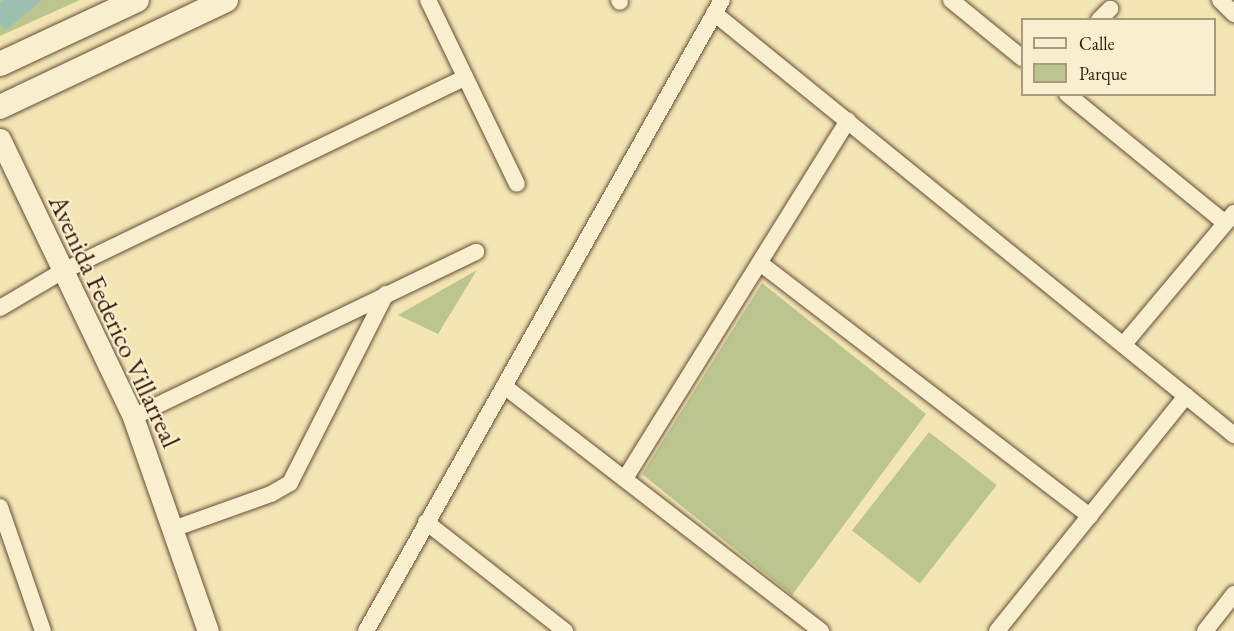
<!DOCTYPE html>
<style>
body{margin:0}
#map{position:relative;width:1234px;height:631px;overflow:hidden;background:#f3e6b4;font-family:"EB Garamond",serif}
div>[style]{position:absolute}
.green>*{inset:0;background:#bbc58d;transform-origin:0 0}
.water>*{inset:0;background:#9bbfb0}
.roads{filter:drop-shadow(0 0 2px #684c37) drop-shadow(0 0 2px #684c37)}
.minor>*{height:16px;margin:-8px;padding:0 8px;transform-origin:8px;border-radius:8px;background:#f7efce}
.tertiary>*{height:21px;margin:-10.5px;padding:0 10.5px;transform-origin:10.5px;border-radius:10.5px;background:#f7efce}
.secondary>*{height:24px;margin:-12px;padding:0 12px;transform-origin:12px;border-radius:12px;background:#f7efce}
span{translate:-50% -50%;white-space:nowrap;text-align:center;line-height:1.15;-webkit-text-stroke:4.5px #f7efce;paint-order:stroke}
.street-label{font-size:27px;color:#39190d}
.legend{position:absolute;left:1021px;top:18px;width:195px;height:78px;box-sizing:border-box;background:#f7efce;border:2px solid #ab9981;margin:0;padding:8px 10px;list-style:none;font-size:18px;color:#39190d}
.legend li{display:flex;align-items:center;gap:12px;height:30px}
.legend b{width:30px;border:2px solid #ab9981}
</style>
<div id="map">
<div class="green">
<div style="clip-path:polygon(0 0,80px 0,0 36px)"></div>
<div style="clip-path:polygon(477px 270px,438px 334px,398px 315px)"></div>
<div style="clip-path:polygon(762px 283px,926px 414px,792px 595px,642px 474px)"></div>
<div style="left:929px;top:432px;width:86px;height:125px;rotate:38deg"></div>
</div>
<div class="water">
<div style="clip-path:polygon(4px 0,42px 0,6px 30px,0 24px,0 3px)"></div>
</div>
<div class="roads">
<div class="minor">
<div style="left:428px;top:0;width:204px;rotate:64.2deg"></div>
<div style="left:619px;top:0;width:2px;rotate:63deg"></div>
<div style="left:951px;top:0;width:92px;rotate:39.2deg"></div>
<div style="left:1220px;top:0;width:20px;rotate:45deg"></div>
<div style="left:714px;top:13px;width:670px;rotate:39.06deg"></div>
<div style="left:1099px;top:20px;width:16px;rotate:-45deg"></div>
<div style="left:1067px;top:94px;width:203px;rotate:39.2deg"></div>
<div style="left:760px;top:263px;width:416px;rotate:37.5deg"></div>
<div style="left:0;top:308px;width:71px;rotate:-30.5deg"></div>
<div style="left:61px;top:272px;width:448px;rotate:-25.7deg"></div>
<div style="left:1124px;top:344px;width:171px;rotate:-50deg"></div>
<div style="left:504px;top:386px;width:401px;rotate:37.7deg"></div>
<div style="left:133px;top:417px;width:381px;rotate:-25.7deg"></div>
<div style="left:626px;top:477px;width:420px;rotate:-58.1deg"></div>
<div style="left:0;top:507px;width:131px;rotate:70.9deg"></div>
<div style="left:426px;top:522px;width:177px;rotate:38.1deg"></div>
<div style="left:173px;top:529px;width:104px;rotate:-19.7deg"></div>
<div style="left:271px;top:494px;width:22px;rotate:-30deg"></div>
<div style="left:290px;top:483px;width:212px;rotate:-63.1deg"></div>
<div style="left:366px;top:631px;width:724px;rotate:-60.57deg"></div>
<div style="left:997px;top:631px;width:302px;rotate:-51.2deg"></div>
<div style="left:1205px;top:631px;width:47px;rotate:-51.9deg"></div>
</div>
<div class="tertiary">
<div style="left:0;top:139px;width:308px;rotate:64.4deg"></div>
<div style="left:133px;top:417px;width:227px;rotate:70.7deg"></div>
</div>
<div class="secondary">
<div style="left:0;top:64px;width:151px;rotate:-25deg"></div>
<div style="left:0;top:107px;width:250px;rotate:-25.3deg"></div>
</div>
</div>
<div class="street-label">
<span style="left:115px;top:321px;rotate:65deg">Avenida Federico Villarreal</span>
</div>
<ul class="legend">
<li><b style="height:8px;background:#f7efce"></b>Calle</li>
<li><b style="height:16px;background:#bbc58d"></b>Parque</li>
</ul>
</div>
